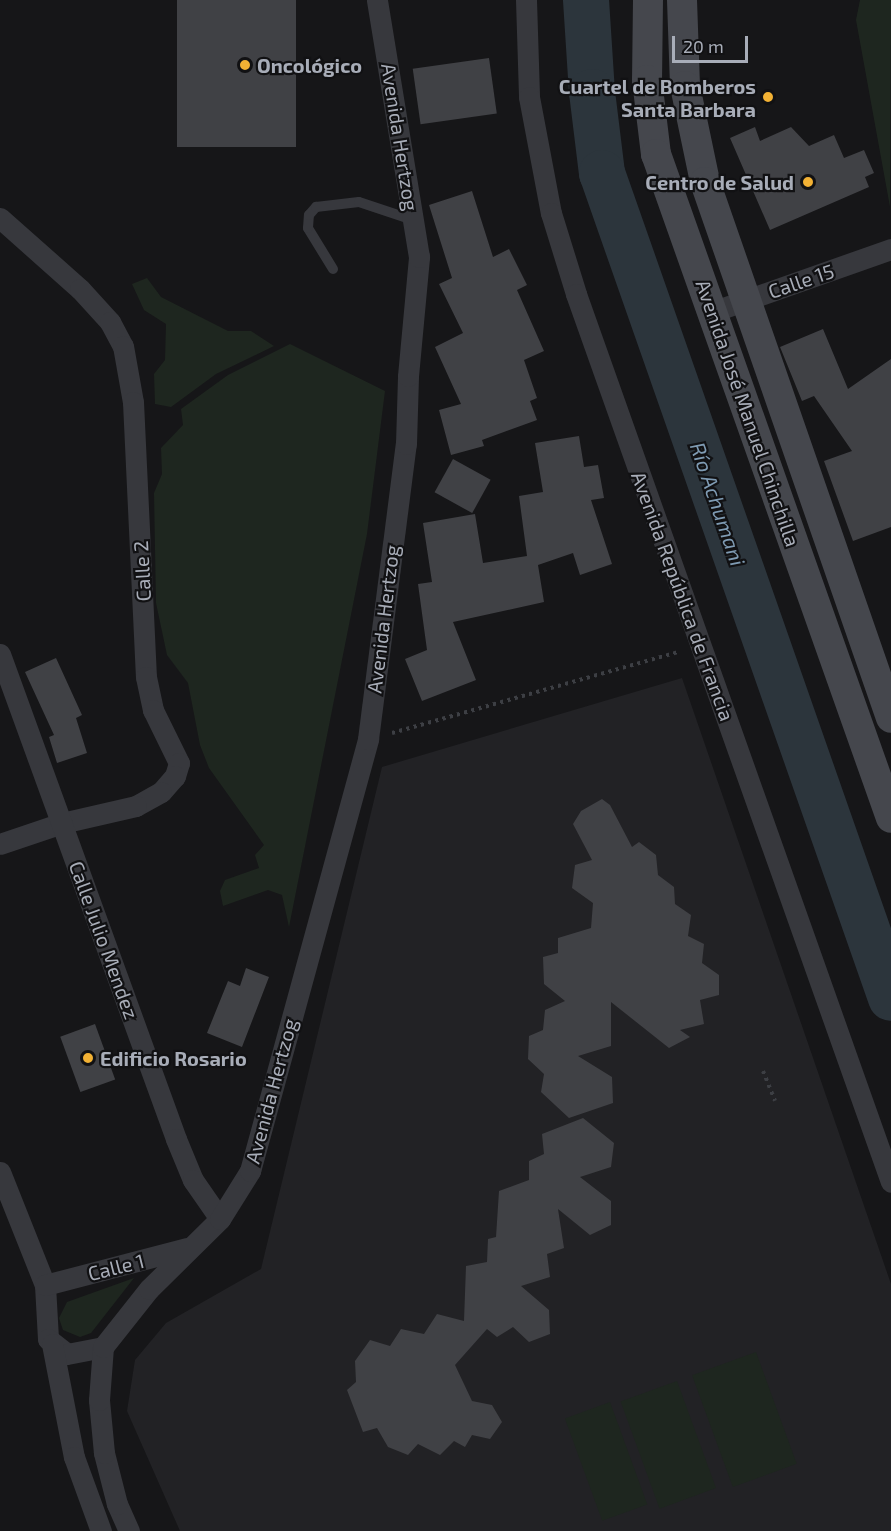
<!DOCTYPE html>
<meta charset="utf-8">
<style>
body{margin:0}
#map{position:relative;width:891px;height:1531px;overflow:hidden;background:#161618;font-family:"Exo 2",sans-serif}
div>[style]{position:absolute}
.built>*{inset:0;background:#222225}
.green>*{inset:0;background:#1e261f;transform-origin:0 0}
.river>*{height:46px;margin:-23px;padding:0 23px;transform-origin:23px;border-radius:23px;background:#2c353c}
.building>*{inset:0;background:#404145;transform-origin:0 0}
.path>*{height:4px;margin-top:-2px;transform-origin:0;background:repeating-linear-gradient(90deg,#3d3f44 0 3px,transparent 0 7.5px)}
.lane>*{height:10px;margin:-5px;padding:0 5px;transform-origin:5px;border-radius:5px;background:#37383d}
.street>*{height:21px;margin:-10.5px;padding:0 10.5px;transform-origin:10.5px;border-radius:10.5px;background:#37383d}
.secondary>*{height:30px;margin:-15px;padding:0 15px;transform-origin:15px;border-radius:15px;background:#45474d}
.dots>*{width:16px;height:16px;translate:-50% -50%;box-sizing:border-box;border:3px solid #111113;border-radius:50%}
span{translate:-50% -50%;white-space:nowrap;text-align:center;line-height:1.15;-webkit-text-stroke:4.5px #111113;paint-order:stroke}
.poi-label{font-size:20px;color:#a8adb8;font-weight:700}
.left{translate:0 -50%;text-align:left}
.right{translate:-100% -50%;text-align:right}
.street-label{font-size:20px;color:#a8adb8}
.water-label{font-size:21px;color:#7f9bb3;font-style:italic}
.scale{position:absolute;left:672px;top:36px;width:76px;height:27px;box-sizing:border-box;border:3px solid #a8adb8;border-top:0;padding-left:8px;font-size:18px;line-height:21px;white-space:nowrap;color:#a8adb8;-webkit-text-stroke:4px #111113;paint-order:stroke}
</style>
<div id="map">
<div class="built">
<div style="clip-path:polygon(682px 678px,891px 1284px,891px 1531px,180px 1531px,127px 1411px,135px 1360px,166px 1323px,261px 1269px,382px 767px)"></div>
</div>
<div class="green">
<div style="clip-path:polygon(860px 0,891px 0,890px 207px,856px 20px)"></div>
<div style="clip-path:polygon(147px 278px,161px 297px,228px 331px,251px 331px,274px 346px,216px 374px,171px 407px,155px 404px,154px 374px,165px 360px,166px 324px,144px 310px,132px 284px)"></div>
<div style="clip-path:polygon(290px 344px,385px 391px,367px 534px,289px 927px,282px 895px,268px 890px,223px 906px,220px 891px,225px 880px,259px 868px,255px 855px,264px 845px,209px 768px,200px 745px,188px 683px,167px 655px,156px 603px,154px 493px,162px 474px,161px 448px,183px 425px,181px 409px,228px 375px)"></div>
<div style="clip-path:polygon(134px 1278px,91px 1333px,80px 1337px,63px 1330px,59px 1318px,67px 1302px)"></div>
<div style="left:756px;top:1352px;width:119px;height:68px;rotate:70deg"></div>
<div style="left:677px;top:1381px;width:114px;height:60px;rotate:70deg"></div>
<div style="left:610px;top:1402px;width:109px;height:48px;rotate:70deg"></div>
</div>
<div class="river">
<div style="left:586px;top:0;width:92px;rotate:86.3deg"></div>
<div style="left:592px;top:92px;width:82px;rotate:83deg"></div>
<div style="left:602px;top:173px;width:874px;rotate:70.69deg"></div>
</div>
<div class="building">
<div style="left:177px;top:0;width:119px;height:147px"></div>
<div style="left:489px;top:58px;width:56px;height:77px;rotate:82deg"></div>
<div style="clip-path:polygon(755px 127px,760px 141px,791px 127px,809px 146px,834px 135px,844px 158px,864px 150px,874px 173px,865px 177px,869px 187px,770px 230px,730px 138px)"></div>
<div style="clip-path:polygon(472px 191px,493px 257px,509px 249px,527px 285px,517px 290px,544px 351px,524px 360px,537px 398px,530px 401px,537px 420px,482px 440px,484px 446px,451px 455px,439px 410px,461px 404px,435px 347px,463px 333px,439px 284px,452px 278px,429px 205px)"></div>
<div style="clip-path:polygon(823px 329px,848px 389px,891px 359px,891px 527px,853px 541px,824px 461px,852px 451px,814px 396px,802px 401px,780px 347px)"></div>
<div style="clip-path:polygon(579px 436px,584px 467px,598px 465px,604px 498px,591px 500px,612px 564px,580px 575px,573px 553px,538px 565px,544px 602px,453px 622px,476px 680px,422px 701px,405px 659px,427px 650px,418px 584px,432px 582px,423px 523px,475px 514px,483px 563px,527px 556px,519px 496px,543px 492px,535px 443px)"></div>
<div style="left:453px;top:459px;width:43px;height:38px;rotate:29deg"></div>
<div style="clip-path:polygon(56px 658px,82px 715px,76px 718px,87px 753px,57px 763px,49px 737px,54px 735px,25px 672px)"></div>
<div style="clip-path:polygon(602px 799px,610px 805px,632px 847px,639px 842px,656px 855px,658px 875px,674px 887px,675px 904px,691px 915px,688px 936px,704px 944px,702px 963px,719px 975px,719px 995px,700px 1000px,704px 1024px,680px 1030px,690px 1037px,669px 1048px,611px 1002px,611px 1046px,578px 1056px,612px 1077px,613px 1103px,569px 1118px,541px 1092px,544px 1074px,528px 1059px,529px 1036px,543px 1030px,545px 1010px,565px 1001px,544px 984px,543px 957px,558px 953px,558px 938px,591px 928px,593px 903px,572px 888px,575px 865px,592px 860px,573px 824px,581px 811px)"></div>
<div style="clip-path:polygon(246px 968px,269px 977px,242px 1047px,207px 1033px,228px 981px,240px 986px)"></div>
<div style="left:95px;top:1024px;width:59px;height:37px;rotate:70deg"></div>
<div style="clip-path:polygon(583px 1118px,614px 1143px,611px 1167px,580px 1177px,611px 1201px,611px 1225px,590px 1235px,558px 1209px,564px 1248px,547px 1254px,550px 1277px,521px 1286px,549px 1310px,550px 1334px,529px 1342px,513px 1327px,497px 1337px,487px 1329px,455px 1365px,472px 1401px,492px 1405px,502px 1422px,490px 1439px,472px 1435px,465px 1447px,454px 1441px,440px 1455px,418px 1444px,408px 1455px,388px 1447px,377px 1428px,363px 1432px,347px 1390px,356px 1382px,355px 1361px,370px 1340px,390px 1346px,401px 1329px,424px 1334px,437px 1314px,464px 1321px,466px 1266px,487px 1262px,488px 1239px,496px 1237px,499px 1191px,529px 1180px,529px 1161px,544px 1154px,542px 1134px)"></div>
</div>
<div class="path">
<div style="left:392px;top:733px;width:298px;rotate:-15.8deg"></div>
<div style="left:763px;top:1071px;width:32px;rotate:68deg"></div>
</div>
<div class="lane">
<div style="left:333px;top:269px;width:48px;rotate:-121.4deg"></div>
<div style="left:308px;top:228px;width:13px;rotate:-86deg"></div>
<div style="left:309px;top:215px;width:11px;rotate:-49deg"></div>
<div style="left:316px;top:207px;width:43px;rotate:-6.6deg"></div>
<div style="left:359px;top:202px;width:57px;rotate:18.4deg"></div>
</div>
<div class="street">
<div style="left:526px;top:0;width:97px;rotate:88.2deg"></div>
<div style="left:529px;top:97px;width:118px;rotate:79.3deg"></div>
<div style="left:551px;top:213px;width:85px;rotate:72.8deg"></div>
<div style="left:576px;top:294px;width:942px;rotate:70.47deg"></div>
<div style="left:0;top:218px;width:107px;rotate:41.6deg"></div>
<div style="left:80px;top:289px;width:45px;rotate:47.7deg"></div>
<div style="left:110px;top:322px;width:27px;rotate:62deg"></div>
<div style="left:123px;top:346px;width:57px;rotate:79.9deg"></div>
<div style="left:133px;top:402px;width:275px;rotate:87.3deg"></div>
<div style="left:146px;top:677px;width:34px;rotate:78deg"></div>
<div style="left:153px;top:710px;width:59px;rotate:63.9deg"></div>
<div style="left:179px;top:763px;width:14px;rotate:107deg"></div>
<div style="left:175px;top:776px;width:21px;rotate:131deg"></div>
<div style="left:161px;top:792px;width:29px;rotate:151deg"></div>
<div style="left:136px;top:806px;width:76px;rotate:167.1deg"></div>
<div style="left:62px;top:823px;width:65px;rotate:161.3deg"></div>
<div style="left:712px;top:312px;width:190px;rotate:-19.4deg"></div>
<div style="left:0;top:654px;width:516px;rotate:70.05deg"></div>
<div style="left:176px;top:1139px;width:44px;rotate:67.5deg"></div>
<div style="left:193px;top:1180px;width:47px;rotate:55.3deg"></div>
<div style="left:0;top:1172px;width:122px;rotate:68.3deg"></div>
<div style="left:45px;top:1285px;width:54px;rotate:86.8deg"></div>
<div style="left:48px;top:1339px;width:24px;rotate:38deg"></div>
<div style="left:67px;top:1354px;width:37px;rotate:-11deg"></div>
<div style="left:45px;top:1285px;width:147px;rotate:-14.6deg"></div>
<div style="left:52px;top:1344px;width:115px;rotate:79deg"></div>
<div style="left:74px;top:1457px;width:79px;rotate:70deg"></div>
<div style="left:129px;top:1531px;width:30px;rotate:-114deg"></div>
<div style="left:117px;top:1504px;width:53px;rotate:-104.3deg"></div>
<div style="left:104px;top:1453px;width:53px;rotate:-95.4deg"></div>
<div style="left:99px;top:1400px;width:53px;rotate:-85.7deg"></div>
<div style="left:103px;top:1347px;width:74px;rotate:-51.6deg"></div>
<div style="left:149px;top:1289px;width:100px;rotate:-44.6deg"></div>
<div style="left:220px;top:1219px;width:57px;rotate:-58deg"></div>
<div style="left:250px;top:1171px;width:448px;rotate:-74.7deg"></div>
<div style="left:368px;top:739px;width:297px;rotate:-82.7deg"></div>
<div style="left:406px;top:444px;width:68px;rotate:-88.3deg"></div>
<div style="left:408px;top:376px;width:120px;rotate:-84.7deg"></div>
<div style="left:419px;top:257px;width:260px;rotate:-99.3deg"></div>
</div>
<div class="secondary">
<div style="left:648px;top:0;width:80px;rotate:90.7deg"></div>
<div style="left:647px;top:80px;width:75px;rotate:83.1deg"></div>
<div style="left:656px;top:154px;width:704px;rotate:70.51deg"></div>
<div style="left:682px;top:0;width:86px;rotate:88deg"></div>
<div style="left:685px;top:86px;width:98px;rotate:78.2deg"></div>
<div style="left:705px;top:182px;width:567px;rotate:70.86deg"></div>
</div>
<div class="dots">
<div style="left:245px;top:65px;background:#f2b134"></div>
<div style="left:768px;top:97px;background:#f2b134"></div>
<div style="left:808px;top:182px;background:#f2b134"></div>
<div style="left:88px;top:1058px;background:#f2b134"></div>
</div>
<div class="poi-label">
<span class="left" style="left:257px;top:65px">Oncológico</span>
<span class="right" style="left:756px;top:98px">Cuartel de Bomberos<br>Santa Barbara</span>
<span class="right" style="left:794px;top:182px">Centro de Salud</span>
<span class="left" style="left:100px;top:1058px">Edificio Rosario</span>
</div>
<div class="street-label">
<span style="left:400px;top:137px;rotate:81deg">Avenida Hertzog</span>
<span style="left:801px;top:281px;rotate:-19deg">Calle 15</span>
<span style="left:748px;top:413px;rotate:71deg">Avenida José Manuel Chinchilla</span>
<span style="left:142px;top:571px;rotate:-93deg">Calle 2</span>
<span style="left:683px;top:596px;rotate:70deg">Avenida República de Francia</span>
<span style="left:383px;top:619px;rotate:-83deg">Avenida Hertzog</span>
<span style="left:104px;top:940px;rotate:70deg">Calle Julio Mendez</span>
<span style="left:271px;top:1091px;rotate:-75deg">Avenida Hertzog</span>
<span style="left:116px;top:1267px;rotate:-14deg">Calle 1</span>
</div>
<div class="water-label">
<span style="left:718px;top:504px;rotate:71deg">Río Achumani</span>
</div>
<div class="scale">20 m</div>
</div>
